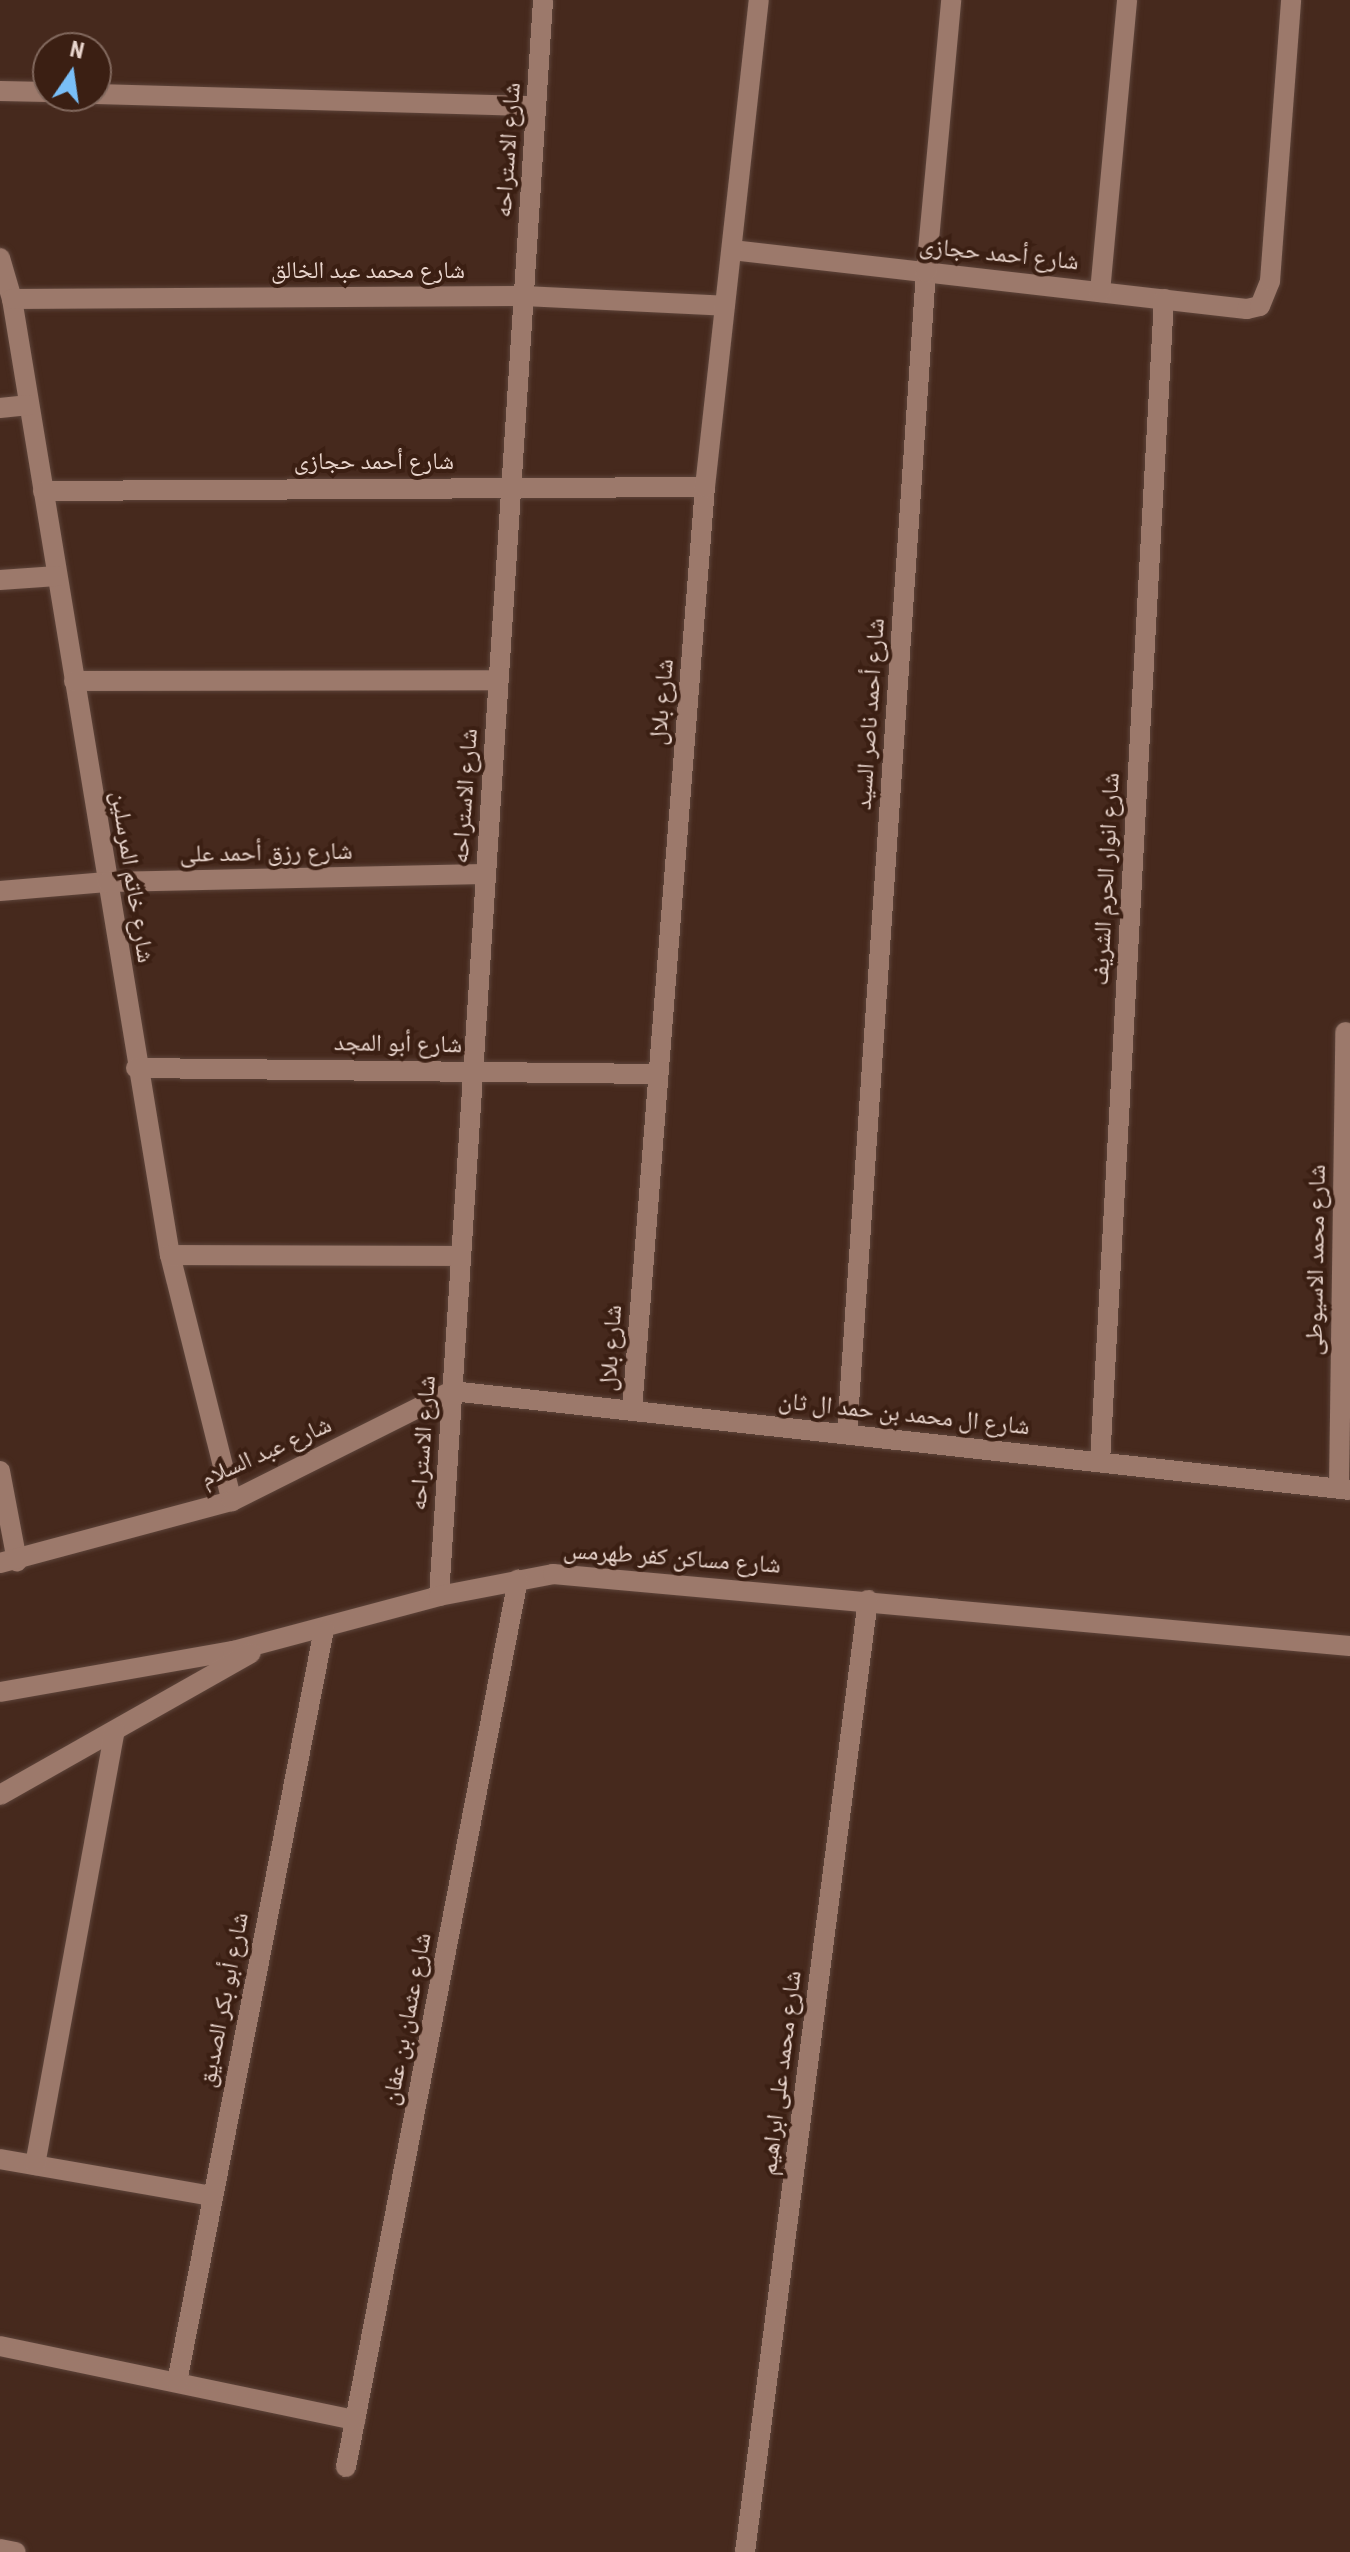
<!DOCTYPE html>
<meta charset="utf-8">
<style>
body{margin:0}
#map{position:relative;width:1350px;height:2552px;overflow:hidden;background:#46291d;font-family:"Roboto Condensed","Noto Naskh Arabic",sans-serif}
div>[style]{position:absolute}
.roads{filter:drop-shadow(0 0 2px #5d443a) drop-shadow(0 0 2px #5d443a)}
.minor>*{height:20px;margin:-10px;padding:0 10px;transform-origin:10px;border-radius:10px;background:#9c796b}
span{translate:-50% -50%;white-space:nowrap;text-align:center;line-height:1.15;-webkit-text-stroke:8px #3b1f13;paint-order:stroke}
.street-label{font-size:24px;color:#e9d5cd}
.north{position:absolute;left:32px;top:32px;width:80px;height:80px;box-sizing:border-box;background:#3b1f13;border:2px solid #81685d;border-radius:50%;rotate:13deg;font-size:22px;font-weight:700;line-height:32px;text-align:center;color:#e9d5cd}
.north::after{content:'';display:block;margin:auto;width:28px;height:36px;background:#79bff8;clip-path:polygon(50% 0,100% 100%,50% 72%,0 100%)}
</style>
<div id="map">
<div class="roads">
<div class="minor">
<div style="left:0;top:91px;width:48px;rotate:1.2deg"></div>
<div style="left:96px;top:94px;width:440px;rotate:1.6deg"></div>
<div style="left:732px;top:250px;width:518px;rotate:6.54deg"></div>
<div style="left:1247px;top:309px;width:13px;rotate:-13deg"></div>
<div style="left:1260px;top:306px;width:27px;rotate:-68deg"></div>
<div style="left:1270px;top:281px;width:282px;rotate:-85.7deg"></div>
<div style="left:0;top:258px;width:43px;rotate:73.7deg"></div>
<div style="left:12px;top:299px;width:969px;rotate:80.62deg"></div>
<div style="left:170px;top:1255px;width:254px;rotate:75.9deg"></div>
<div style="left:1100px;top:292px;width:293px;rotate:-84.7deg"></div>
<div style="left:12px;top:299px;width:512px;rotate:-0.34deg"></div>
<div style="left:524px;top:296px;width:201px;rotate:2.8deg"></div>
<div style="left:0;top:408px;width:29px;rotate:-6deg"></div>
<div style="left:43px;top:491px;width:662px;rotate:-0.35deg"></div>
<div style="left:0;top:580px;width:57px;rotate:-4deg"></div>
<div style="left:74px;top:681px;width:424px;rotate:-0.1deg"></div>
<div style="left:0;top:891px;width:107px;rotate:-4.8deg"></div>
<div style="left:107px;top:882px;width:379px;rotate:-1.2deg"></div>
<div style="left:136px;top:1068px;width:522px;rotate:0.66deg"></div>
<div style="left:170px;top:1255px;width:291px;rotate:0.2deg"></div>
<div style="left:632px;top:1410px;width:926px;rotate:-85.48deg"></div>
<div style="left:705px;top:487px;width:490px;rotate:-83.7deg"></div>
<div style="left:847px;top:1433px;width:1164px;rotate:-86.11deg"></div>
<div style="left:926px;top:272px;width:273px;rotate:-84.7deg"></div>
<div style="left:1100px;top:1462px;width:1165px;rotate:-86.85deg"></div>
<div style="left:0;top:1471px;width:92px;rotate:79.3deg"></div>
<div style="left:1339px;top:1488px;width:456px;rotate:-89.2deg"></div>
<div style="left:0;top:1563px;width:240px;rotate:-15deg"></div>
<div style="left:232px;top:1501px;width:246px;rotate:-26.6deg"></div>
<div style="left:452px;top:1391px;width:903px;rotate:6.29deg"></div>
<div style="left:439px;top:1596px;width:1599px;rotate:-86.27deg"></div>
<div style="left:0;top:1692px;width:237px;rotate:-10deg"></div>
<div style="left:233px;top:1651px;width:213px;rotate:-14.9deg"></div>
<div style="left:439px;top:1596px;width:116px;rotate:-10.9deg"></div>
<div style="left:553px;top:1574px;width:800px;rotate:5.16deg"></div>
<div style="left:0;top:1795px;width:288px;rotate:-29.5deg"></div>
<div style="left:0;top:2159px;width:216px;rotate:9.9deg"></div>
<div style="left:35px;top:2165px;width:441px;rotate:-79.6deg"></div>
<div style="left:0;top:2346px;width:363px;rotate:11.8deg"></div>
<div style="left:177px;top:2382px;width:767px;rotate:-78.95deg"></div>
<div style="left:346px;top:2467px;width:904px;rotate:-79.03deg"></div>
<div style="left:0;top:2549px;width:16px;rotate:11deg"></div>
<div style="left:745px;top:2552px;width:960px;rotate:-82.64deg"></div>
</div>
</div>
<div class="street-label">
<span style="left:508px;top:150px;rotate:-86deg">شارع الاستراحه</span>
<span style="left:999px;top:254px;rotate:6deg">شارع أحمد حجازى</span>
<span style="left:368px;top:271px">شارع محمد عبد الخالق</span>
<span style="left:374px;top:462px">شارع أحمد حجازى</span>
<span style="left:662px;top:702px;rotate:-85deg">شارع بلال</span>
<span style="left:870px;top:714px;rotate:-86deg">شارع أحمد ناصر السيد</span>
<span style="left:465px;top:796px;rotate:-86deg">شارع الاستراحه</span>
<span style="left:266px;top:853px;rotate:-1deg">شارع رزق أحمد على</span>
<span style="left:132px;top:877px;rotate:81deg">شارع خاتم المرسلين</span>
<span style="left:1106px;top:879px;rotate:-87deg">شارع انوار الحرم الشريف</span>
<span style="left:398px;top:1044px;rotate:1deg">شارع أبو المجد</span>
<span style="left:1316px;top:1260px;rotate:-89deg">شارع محمد الاسيوطى</span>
<span style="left:611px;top:1348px;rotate:-86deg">شارع بلال</span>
<span style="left:904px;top:1414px;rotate:6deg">شارع ال محمد بن حمد ال ثان</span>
<span style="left:423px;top:1443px;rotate:-86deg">شارع الاستراحه</span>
<span style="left:266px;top:1452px;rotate:-24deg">شارع عبد السلام</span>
<span style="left:672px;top:1558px;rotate:4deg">شارع مساكن كفر طهرمس</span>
<span style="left:224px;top:2000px;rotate:-79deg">شارع أبو بكر الصديق</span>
<span style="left:407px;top:2019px;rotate:-79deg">شارع عثمان بن عفان</span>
<span style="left:781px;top:2073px;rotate:-83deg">شارع محمد على ابراهيم</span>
</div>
<div class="north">N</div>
</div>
